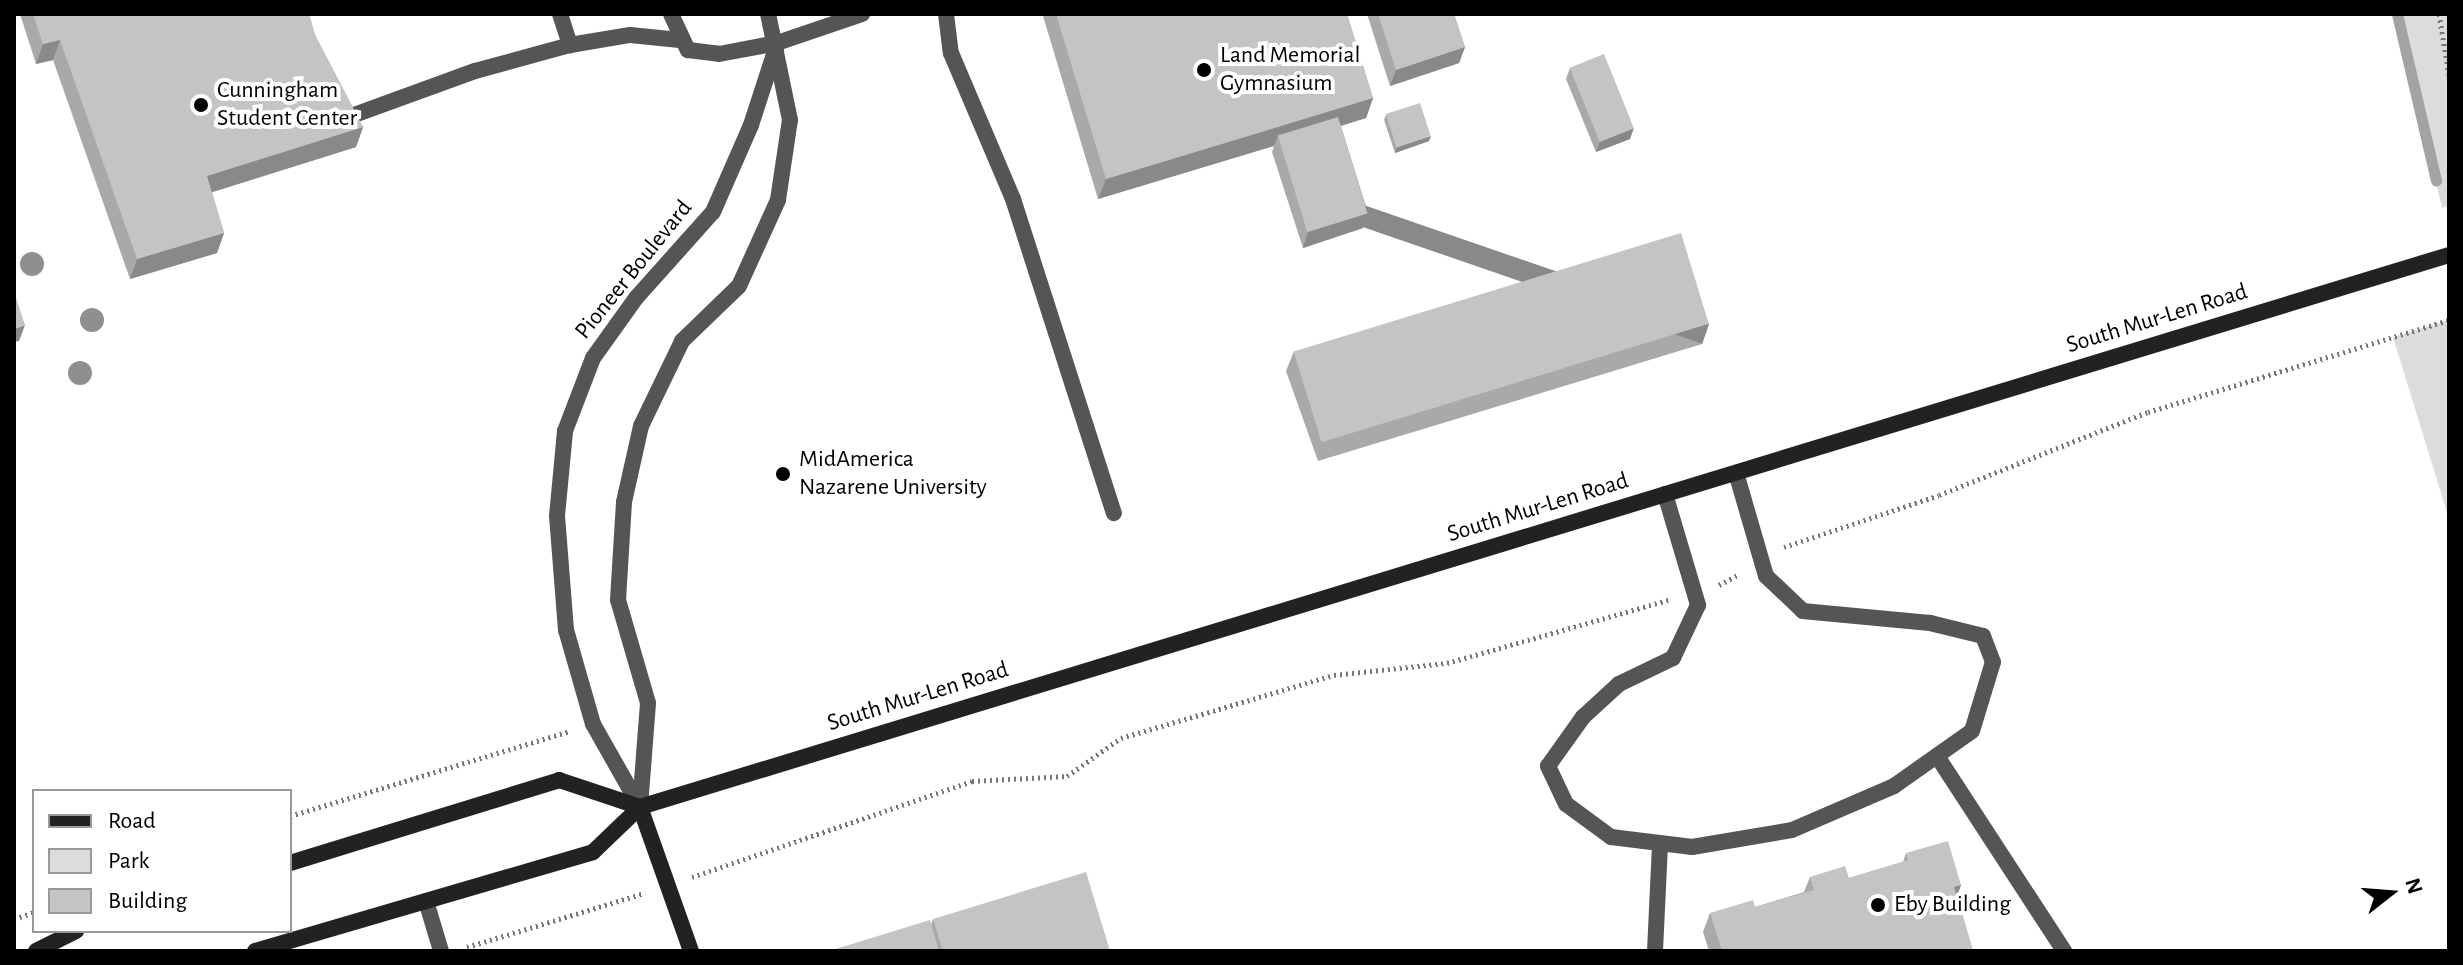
<!DOCTYPE html>
<style>
body{margin:0}
#map{position:relative;width:2463px;height:965px;overflow:hidden;background:#fff;font-family:"Alegreya Sans",sans-serif}
div>[style]{position:absolute}
.green>*{inset:0;background:#dcdcdc}
.stream>*{height:11px;margin:-5.5px;padding:0 5.5px;transform-origin:5.5px;border-radius:5.5px;background:#a3a3a3}
.path>*{height:5px;margin-top:-2.5px;transform-origin:0;background:repeating-linear-gradient(90deg,#777 0 2px,transparent 0 6px)}
.lane>*{height:16px;margin:-8px;padding:0 8px;transform-origin:8px;border-radius:8px;background:#555}
.street>*{height:16px;margin:-8px;padding:0 8px;transform-origin:8px;border-radius:8px;background:#555}
.secondary>*{height:16px;margin:-8px;padding:0 8px;transform-origin:8px;border-radius:8px;background:#222}
.trees>*{width:24px;height:24px;margin:-12px;border-radius:50%;background:#8f8f8f}
.wall>*{inset:0;background:#a9a9a9}
.shaded-wall>*{inset:0;background:#898989;transform-origin:0 0}
.building>*{inset:0;background:#c4c4c4;transform-origin:0 0}
.dots>*{width:22px;height:22px;translate:-50% -50%;box-sizing:border-box;border:4px solid #fff;border-radius:50%}
span{translate:-50% -50%;white-space:nowrap;text-align:center;line-height:1.15;-webkit-text-stroke:8px #fff;paint-order:stroke}
.poi-label{font-size:24px;color:#000}
.left{translate:0 -50%;text-align:left}
.street-label{font-size:24px;color:#000}
.frame{position:absolute;inset:0;border:16px solid #000;pointer-events:none}
.legend{position:absolute;left:32px;top:789px;width:260px;height:144px;box-sizing:border-box;background:#fff;border:2px solid #999;margin:0;padding:10px 14px;list-style:none;font-size:24px;color:#000}
.legend li{display:flex;align-items:center;gap:16px;height:40px}
.legend b{width:40px;border:2px solid #999}
.north{position:absolute;left:2351px;top:853px;width:80px;height:80px;-webkit-text-stroke:6px #fff;paint-order:stroke;rotate:73deg;font-size:22px;font-weight:700;line-height:32px;text-align:center;color:#000}
.north::after{content:'';display:block;margin:auto;width:28px;height:36px;background:#000;clip-path:polygon(50% 0,100% 100%,50% 72%,0 100%)}
</style>
<div id="map">
<div class="green">
<div style="clip-path:polygon(2397px 14px,2449px 14px,2449px 206px,2442px 208px)"></div>
<div style="clip-path:polygon(2449px 320px,2449px 519px,2393px 337px)"></div>
</div>
<div class="stream">
<div style="left:2397px;top:14px;width:171px;rotate:76.8deg"></div>
</div>
<div class="path">
<div style="left:2439px;top:14px;width:62px;rotate:80.7deg"></div>
<div style="left:1784px;top:547px;width:163px;rotate:-18.5deg"></div>
<div style="left:1939px;top:495px;width:225px;rotate:-21.7deg"></div>
<div style="left:2148px;top:412px;width:315px;rotate:-17deg"></div>
<div style="left:1719px;top:585px;width:21px;rotate:-28deg"></div>
<div style="left:290px;top:816px;width:292px;rotate:-16.9deg"></div>
<div style="left:692px;top:877px;width:296px;rotate:-18.9deg"></div>
<div style="left:972px;top:781px;width:95px;rotate:-3deg"></div>
<div style="left:1067px;top:776px;width:66px;rotate:-35.1deg"></div>
<div style="left:1121px;top:738px;width:222px;rotate:-16.5deg"></div>
<div style="left:1334px;top:675px;width:114px;rotate:-6.1deg"></div>
<div style="left:1447px;top:663px;width:233px;rotate:-15.9deg"></div>
<div style="left:14px;top:919px;width:21px;rotate:-19deg"></div>
<div style="left:467px;top:947px;width:186px;rotate:-16.9deg"></div>
</div>
<div class="lane">
<div style="left:560px;top:14px;width:33px;rotate:72deg"></div>
<div style="left:671px;top:14px;width:40px;rotate:65deg"></div>
<div style="left:688px;top:50px;width:31px;rotate:7deg"></div>
<div style="left:719px;top:54px;width:59px;rotate:-10.7deg"></div>
<div style="left:354px;top:115px;width:129px;rotate:-20deg"></div>
<div style="left:475px;top:71px;width:98px;rotate:-15.3deg"></div>
<div style="left:570px;top:45px;width:61px;rotate:-9.5deg"></div>
<div style="left:630px;top:35px;width:50px;rotate:5.7deg"></div>
<div style="left:1665px;top:494px;width:116px;rotate:73.4deg"></div>
<div style="left:1698px;top:605px;width:59px;rotate:115.3deg"></div>
<div style="left:1673px;top:658px;width:60px;rotate:154.3deg"></div>
<div style="left:1619px;top:684px;width:49px;rotate:137.5deg"></div>
<div style="left:1583px;top:717px;width:60px;rotate:125.5deg"></div>
<div style="left:1548px;top:766px;width:42px;rotate:64.7deg"></div>
<div style="left:1566px;top:804px;width:56px;rotate:36.3deg"></div>
<div style="left:1611px;top:837px;width:82px;rotate:7deg"></div>
<div style="left:1692px;top:847px;width:101px;rotate:-9.6deg"></div>
<div style="left:1792px;top:830px;width:111px;rotate:-23.3deg"></div>
<div style="left:1894px;top:786px;width:95px;rotate:-35.2deg"></div>
<div style="left:1972px;top:731px;width:72px;rotate:-73.1deg"></div>
<div style="left:1993px;top:662px;width:28px;rotate:-111deg"></div>
<div style="left:1983px;top:636px;width:55px;rotate:-166.2deg"></div>
<div style="left:1930px;top:623px;width:128px;rotate:-174.6deg"></div>
<div style="left:1803px;top:611px;width:51px;rotate:-136.6deg"></div>
<div style="left:1766px;top:576px;width:107px;rotate:-106.2deg"></div>
<div style="left:1937px;top:756px;width:233px;rotate:56.9deg"></div>
<div style="left:426px;top:901px;width:52px;rotate:73.3deg"></div>
<div style="left:1655px;top:951px;width:108px;rotate:-87.3deg"></div>
</div>
<div class="street">
<div style="left:946px;top:14px;width:39px;rotate:83deg"></div>
<div style="left:951px;top:53px;width:159px;rotate:67deg"></div>
<div style="left:1013px;top:199px;width:330px;rotate:72.2deg"></div>
<div style="left:777px;top:43px;width:90px;rotate:-18.8deg"></div>
<div style="left:640px;top:807px;width:104px;rotate:-85.6deg"></div>
<div style="left:648px;top:703px;width:107px;rotate:-106.2deg"></div>
<div style="left:618px;top:600px;width:98px;rotate:-86.5deg"></div>
<div style="left:624px;top:502px;width:78px;rotate:-77.4deg"></div>
<div style="left:641px;top:426px;width:94px;rotate:-64.2deg"></div>
<div style="left:682px;top:341px;width:79px;rotate:-44deg"></div>
<div style="left:739px;top:286px;width:94px;rotate:-65.6deg"></div>
<div style="left:778px;top:200px;width:81px;rotate:-81.5deg"></div>
<div style="left:790px;top:120px;width:108px;rotate:-101.7deg"></div>
<div style="left:640px;top:807px;width:95px;rotate:-119.5deg"></div>
<div style="left:593px;top:724px;width:98px;rotate:-106deg"></div>
<div style="left:566px;top:630px;width:114px;rotate:-94.5deg"></div>
<div style="left:557px;top:516px;width:85px;rotate:-84.6deg"></div>
<div style="left:565px;top:431px;width:78px;rotate:-69deg"></div>
<div style="left:593px;top:358px;width:74px;rotate:-54.4deg"></div>
<div style="left:636px;top:298px;width:115px;rotate:-48.2deg"></div>
<div style="left:713px;top:212px;width:95px;rotate:-66.4deg"></div>
<div style="left:751px;top:125px;width:81px;rotate:-72deg"></div>
</div>
<div class="secondary">
<div style="left:640px;top:807px;width:153px;rotate:70.5deg"></div>
<div style="left:290px;top:863px;width:282px;rotate:-17.1deg"></div>
<div style="left:559px;top:780px;width:85px;rotate:18.4deg"></div>
<div style="left:36px;top:951px;width:45px;rotate:-26.6deg"></div>
<div style="left:255px;top:951px;width:352px;rotate:-16.3deg"></div>
<div style="left:593px;top:852px;width:65px;rotate:-43.8deg"></div>
<div style="left:640px;top:807px;width:1891px;rotate:-16.97deg"></div>
</div>
<div class="trees">
<div style="left:32px;top:264px"></div>
<div style="left:92px;top:320px"></div>
<div style="left:80px;top:373px"></div>
</div>
<div class="wall">
<div style="clip-path:polygon(20px 14px,309px 14px,315px 35px,363px 127px,356px 147px,212px 192px,224px 233px,217px 253px,130px 279px,53px 60px,36px 64px)"></div>
<div style="clip-path:polygon(1044px 14px,1347px 14px,1373px 98px,1366px 118px,1341px 126px,1368px 213px,1363px 228px,1303px 248px,1272px 152px,1274px 146px,1098px 199px,1043px 16px)"></div>
<div style="clip-path:polygon(1367px 14px,1454px 14px,1465px 47px,1459px 63px,1390px 86px)"></div>
<div style="clip-path:polygon(1570px 68px,1630px 139px,1596px 152px,1566px 79px)"></div>
<div style="clip-path:polygon(1386px 115px,1429px 141px,1395px 153px,1384px 120px)"></div>
<div style="clip-path:polygon(1709px 324px,1702px 344px,1318px 461px,1286px 371px,1294px 351px)"></div>
<div style="clip-path:polygon(1906px 853px,1961px 885px,1957px 896px,1973px 951px,1709px 951px,1703px 932px,1710px 913px,1755px 907px,1804px 892px,1810px 877px,1849px 878px,1903px 862px)"></div>
<div style="clip-path:polygon(933px 919px,1110px 951px,829px 951px,931px 925px)"></div>
</div>
<div class="shaded-wall">
<div style="clip-path:polygon(60px 40px,53px 60px,36px 64px,43px 44px)"></div>
<div style="clip-path:polygon(1465px 47px,1459px 63px,1390px 86px,1396px 70px)"></div>
<div style="clip-path:polygon(1373px 98px,1366px 118px,1280px 144px,1278px 136px,1274px 146px,1098px 199px,1106px 179px)"></div>
<div style="clip-path:polygon(363px 127px,356px 147px,200px 196px,207px 176px)"></div>
<div style="clip-path:polygon(1634px 128px,1630px 139px,1596px 152px,1600px 141px)"></div>
<div style="clip-path:polygon(1431px 136px,1429px 141px,1395px 153px,1397px 147px)"></div>
<div style="clip-path:polygon(1368px 213px,1363px 228px,1303px 248px,1308px 232px)"></div>
<div style="clip-path:polygon(224px 233px,217px 253px,130px 279px,137px 259px)"></div>
<div style="left:1709px;top:324px;width:21px;height:402px;rotate:109deg"></div>
<div style="clip-path:polygon(25px 325px,19px 341px,14px 342px,14px 329px)"></div>
<div style="clip-path:polygon(1961px 885px,1954px 904px,1954px 887px)"></div>
</div>
<div class="building">
<div style="clip-path:polygon(33px 14px,309px 14px,315px 35px,363px 127px,207px 176px,224px 233px,137px 259px,60px 40px,43px 44px)"></div>
<div style="clip-path:polygon(1056px 14px,1347px 14px,1373px 98px,1106px 179px)"></div>
<div style="clip-path:polygon(1378px 14px,1454px 14px,1465px 47px,1396px 70px)"></div>
<div style="left:1604px;top:54px;width:80px;height:37px;rotate:68deg"></div>
<div style="left:1420px;top:103px;width:35px;height:36px;rotate:72deg"></div>
<div style="left:1338px;top:117px;width:101px;height:63px;rotate:73deg"></div>
<div style="left:1681px;top:233px;width:95px;height:405px;rotate:73deg"></div>
<div style="clip-path:polygon(14px 292px,25px 325px,14px 329px)"></div>
<div style="clip-path:polygon(1948px 841px,1961px 885px,1954px 887px,1973px 951px,1722px 951px,1710px 913px,1753px 900px,1755px 907px,1814px 890px,1810px 877px,1845px 866px,1849px 878px,1908px 860px,1906px 853px)"></div>
<div style="clip-path:polygon(1086px 872px,1110px 951px,943px 951px,933px 919px)"></div>
<div style="clip-path:polygon(930px 920px,939px 951px,829px 951px)"></div>
</div>
<div class="dots">
<div style="left:1204px;top:70px;background:#000"></div>
<div style="left:201px;top:105px;background:#000"></div>
<div style="left:783px;top:474px;background:#000"></div>
<div style="left:1878px;top:905px;background:#000"></div>
</div>
<div class="poi-label">
<span class="left" style="left:1220px;top:70px">Land Memorial<br>Gymnasium</span>
<span class="left" style="left:217px;top:105px">Cunningham<br>Student Center</span>
<span class="left" style="left:799px;top:474px">MidAmerica<br>Nazarene University</span>
<span class="left" style="left:1894px;top:905px">Eby Building</span>
</div>
<div class="street-label">
<span style="left:634px;top:270px;rotate:-51deg">Pioneer Boulevard</span>
<span style="left:2157px;top:319px;rotate:-17deg">South Mur-Len Road</span>
<span style="left:1538px;top:508px;rotate:-17deg">South Mur-Len Road</span>
<span style="left:918px;top:697px;rotate:-17deg">South Mur-Len Road</span>
</div>
<div class="frame"></div>
<ul class="legend">
<li><b style="height:10px;background:#222"></b>Road</li>
<li><b style="height:22px;background:#dcdcdc"></b>Park</li>
<li><b style="height:22px;background:#c4c4c4"></b>Building</li>
</ul>
<div class="north">N</div>
</div>
